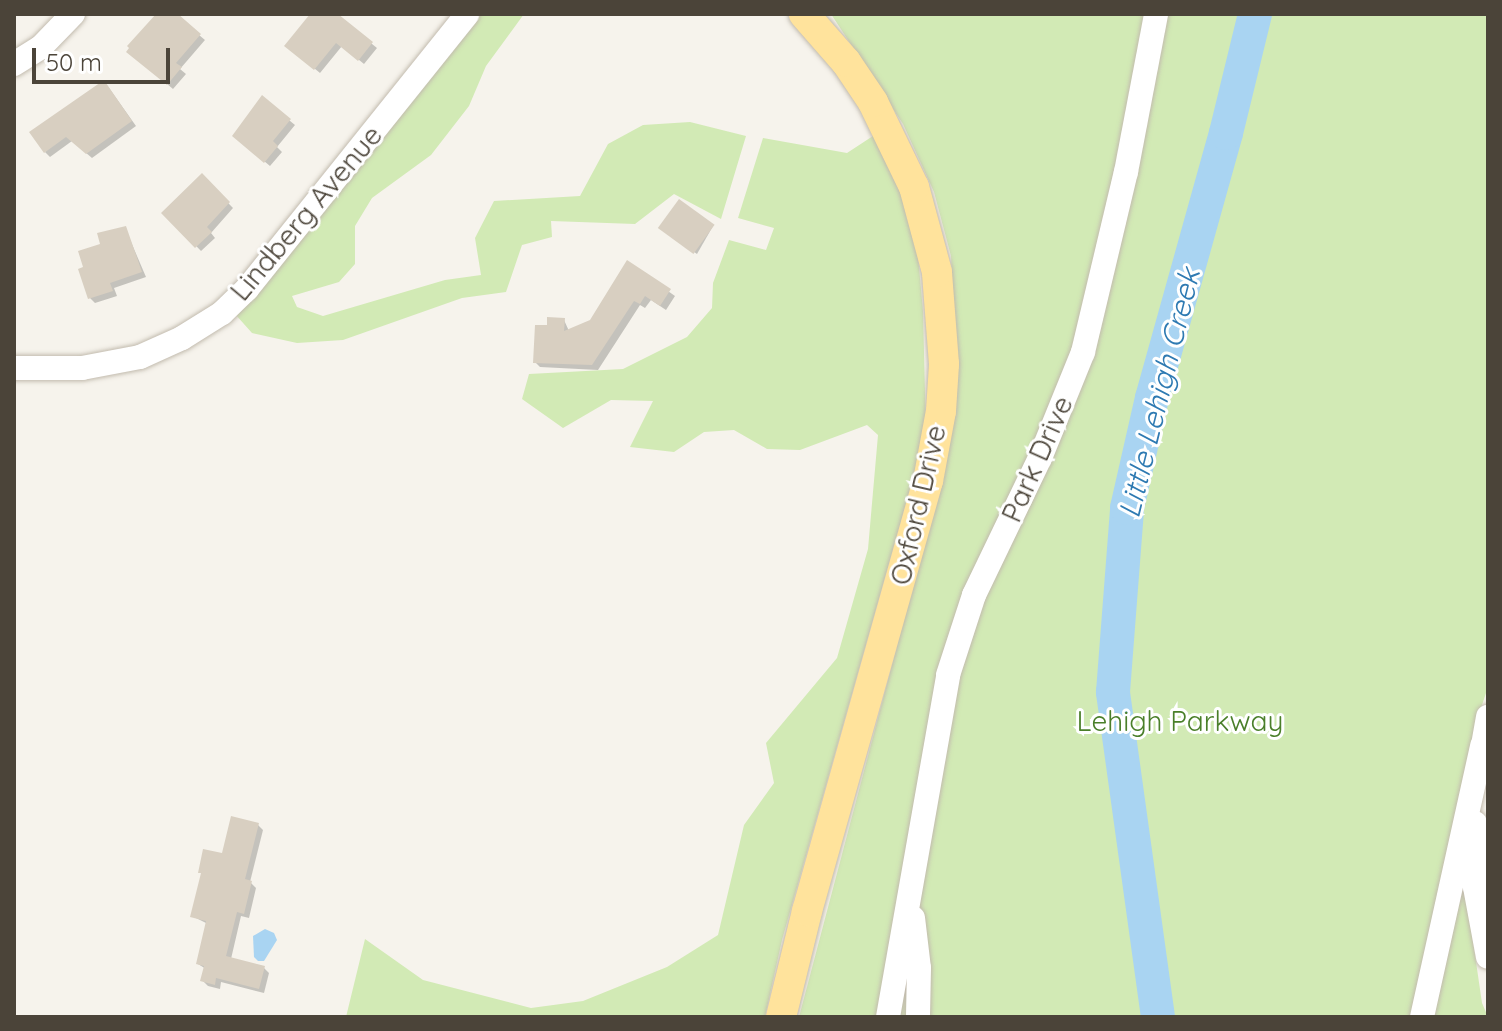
<!DOCTYPE html>
<style>
body{margin:0}
#map{position:relative;width:1502px;height:1031px;overflow:hidden;background:#f6f3ec;font-family:Quicksand,sans-serif}
div>[style]{position:absolute}
.green>*{inset:0;background:#d2eab5}
.water>*{inset:0;background:#a9d4f2}
.shadow>*{inset:0;background:#0003}
.river>*{height:34px;margin:-17px;padding:0 17px;transform-origin:17px;border-radius:17px;background:#a9d4f2}
.building>*{inset:0;background:#d8cfc1;transform-origin:0 0}
.roads{filter:drop-shadow(0 0 2px #c2bbae) drop-shadow(0 0 2px #c2bbae)}
.minor>*{height:24px;margin:-12px;padding:0 12px;transform-origin:12px;border-radius:12px;background:#fff}
.major>*{height:30px;margin:-15px;padding:0 15px;transform-origin:15px;border-radius:15px;background:#ffe39c}
span{translate:-50% -50%;white-space:nowrap;text-align:center;line-height:1.15;-webkit-text-stroke:6px #fff;paint-order:stroke}
.street-label{font-size:28px;color:#4b4439}
.park-label{font-size:28px;color:#4a7f2a}
.water-label{font-size:30px;color:#2e7ab2;font-style:italic}
.frame{position:absolute;inset:0;border:16px solid #4b4439;pointer-events:none}
.scale{position:absolute;left:32px;top:48px;width:138px;height:36px;box-sizing:border-box;border:4px solid #4b4439;border-top:0;padding-left:10px;font-size:24px;line-height:28px;white-space:nowrap;color:#4b4439;-webkit-text-stroke:6px #fff;paint-order:stroke}
</style>
<div id="map">
<div class="green">
<div style="clip-path:polygon(478px 14px,524px 14px,486px 66px,469px 106px,431px 155px,372px 198px,355px 226px,355px 264px,339px 282px,292px 296px,297px 307px,323px 316px,445px 280px,481px 275px,475px 238px,494px 201px,580px 196px,608px 144px,643px 125px,690px 122px,746px 136px,721px 219px,674px 194px,635px 224px,551px 221px,552px 237px,522px 245px,506px 292px,462px 298px,343px 340px,297px 343px,252px 333px,235px 314px)"></div>
<div style="clip-path:polygon(831px 14px,1488px 14px,1488px 687px,1477px 720px,1460px 852px,1482px 1003px,1488px 1017px,799px 1017px,929px 525px,954px 320px,951px 256px,934px 192px,903px 124px)"></div>
<div style="clip-path:polygon(876px 134px,898px 181px,916px 234px,923px 311px,926px 433px,782px 940px,765px 1017px,346px 1017px,365px 939px,423px 980px,531px 1008px,583px 1001px,667px 967px,718px 935px,744px 825px,774px 783px,766px 743px,837px 658px,868px 549px,878px 435px,867px 425px,800px 450px,767px 449px,734px 430px,704px 432px,674px 452px,630px 447px,653px 401px,611px 400px,563px 428px,522px 399px,529px 374px,623px 369px,687px 337px,712px 308px,713px 283px,729px 240px,766px 250px,774px 228px,738px 218px,763px 138px,847px 153px)"></div>
</div>
<div class="water">
<div style="clip-path:polygon(265px 929px,274px 933px,277px 940px,264px 961px,258px 961px,254px 957px,253px 936px)"></div>
</div>
<div class="shadow">
<div style="clip-path:polygon(161px 14px,174px 14px,205px 40px,180px 69px,186px 74px,173px 89px,134px 56px)"></div>
<div style="clip-path:polygon(312px 14px,335px 14px,377px 48px,364px 64px,342px 46px,320px 73px,292px 50px)"></div>
<div style="clip-path:polygon(109px 88px,136px 126px,92px 158px,72px 141px,50px 157px,45px 152px)"></div>
<div style="clip-path:polygon(262px 98px,295px 125px,277px 147px,282px 152px,270px 166px,240px 141px)"></div>
<div style="clip-path:polygon(202px 176px,233px 208px,211px 233px,215px 238px,201px 251px,164px 213px)"></div>
<div style="clip-path:polygon(713px 226px,697px 254px,662px 230px)"></div>
<div style="clip-path:polygon(125px 228px,146px 277px,114px 288px,117px 296px,95px 303px,90px 298px,85px 269px,102px 245px)"></div>
<div style="clip-path:polygon(628px 263px,675px 296px,666px 310px,651px 300px,645px 308px,640px 305px,598px 370px,540px 367px,535px 362px,549px 327px,564px 320px,569px 331px,592px 321px)"></div>
<div style="clip-path:polygon(258px 825px,263px 830px,250px 882px,256px 888px,249px 918px,241px 916px,231px 959px,264px 968px,269px 973px,264px 993px,221px 982px,220px 989px,208px 986px,203px 981px,206px 969px,198px 964px,208px 924px,192px 916px,203px 875px,200px 872px)"></div>
</div>
<div class="river">
<div style="left:1158px;top:1017px;width:328px;rotate:-97.9deg"></div>
<div style="left:1113px;top:692px;width:185px;rotate:-85.6deg"></div>
<div style="left:1127px;top:508px;width:113px;rotate:-77.2deg"></div>
<div style="left:1152px;top:398px;width:275px;rotate:-74.4deg"></div>
<div style="left:1226px;top:133px;width:122px;rotate:-76.3deg"></div>
</div>
<div class="building">
<div style="clip-path:polygon(156px 14px,178px 14px,201px 34px,176px 63px,182px 67px,167px 85px,126px 52px,129px 48px,127px 46px)"></div>
<div style="clip-path:polygon(310px 14px,338px 14px,373px 42px,358px 61px,336px 43px,314px 70px,284px 46px)"></div>
<div style="clip-path:polygon(104px 80px,132px 121px,86px 154px,66px 137px,44px 153px,29px 132px)"></div>
<div style="clip-path:polygon(262px 95px,291px 119px,273px 141px,278px 146px,264px 163px,232px 136px)"></div>
<div style="clip-path:polygon(202px 173px,230px 202px,207px 227px,212px 232px,195px 248px,161px 213px)"></div>
<div style="left:679px;top:199px;width:44px;height:36px;rotate:36deg"></div>
<div style="clip-path:polygon(126px 226px,142px 272px,110px 283px,113px 291px,88px 299px,78px 269px,83px 267px,78px 251px,100px 244px,97px 233px)"></div>
<div style="clip-path:polygon(627px 260px,671px 289px,660px 306px,645px 296px,640px 304px,634px 301px,592px 365px,533px 363px,535px 325px,547px 325px,547px 317px,565px 318px,564px 331px,590px 320px)"></div>
<div style="clip-path:polygon(231px 816px,259px 823px,245px 879px,252px 881px,244px 914px,237px 912px,226px 956px,265px 966px,259px 989px,216px 978px,215px 985px,200px 981px,204px 966px,196px 964px,206px 921px,190px 917px,201px 873px,198px 873px,203px 849px,222px 853px)"></div>
</div>
<div class="roads">
<div class="minor">
<div style="left:14px;top:64px;width:32px;rotate:-32deg"></div>
<div style="left:41px;top:47px;width:46px;rotate:-45.9deg"></div>
<div style="left:14px;top:368px;width:68px"></div>
<div style="left:82px;top:368px;width:59px;rotate:-10.7deg"></div>
<div style="left:140px;top:357px;width:46px;rotate:-24.3deg"></div>
<div style="left:182px;top:338px;width:47px;rotate:-32deg"></div>
<div style="left:222px;top:313px;width:35px;rotate:-44deg"></div>
<div style="left:247px;top:289px;width:352px;rotate:-51.3deg"></div>
<div style="left:1480px;top:762px;width:46px;rotate:-79.9deg"></div>
<div style="left:1475px;top:823px;width:64px;rotate:90deg"></div>
<div style="left:1475px;top:887px;width:71px;rotate:79.5deg"></div>
<div style="left:913px;top:918px;width:50px;rotate:83.2deg"></div>
<div style="left:919px;top:968px;width:49px;rotate:91.2deg"></div>
<div style="left:888px;top:1017px;width:347px;rotate:-80deg"></div>
<div style="left:948px;top:675px;width:84px;rotate:-72deg"></div>
<div style="left:974px;top:595px;width:152px;rotate:-64.3deg"></div>
<div style="left:1040px;top:458px;width:114px;rotate:-67.9deg"></div>
<div style="left:1083px;top:352px;width:185px;rotate:-76.6deg"></div>
<div style="left:1126px;top:172px;width:161px;rotate:-79.2deg"></div>
<div style="left:1422px;top:1017px;width:278px;rotate:-77.5deg"></div>
</div>
<div class="major">
<div style="left:781px;top:1017px;width:109px;rotate:-76.2deg"></div>
<div style="left:807px;top:911px;width:447px;rotate:-74.3deg"></div>
<div style="left:928px;top:481px;width:71px;rotate:-79.5deg"></div>
<div style="left:941px;top:411px;width:47px;rotate:-86.3deg"></div>
<div style="left:944px;top:364px;width:92px;rotate:-94.4deg"></div>
<div style="left:937px;top:272px;width:88px;rotate:-105.1deg"></div>
<div style="left:914px;top:187px;width:94px;rotate:-115.8deg"></div>
<div style="left:873px;top:102px;width:48px;rotate:-124deg"></div>
<div style="left:846px;top:62px;width:64px;rotate:-131.2deg"></div>
</div>
</div>
<div class="street-label">
<span style="left:306px;top:213px;rotate:-50deg">Lindberg Avenue</span>
<span style="left:1037px;top:459px;rotate:-66deg">Park Drive</span>
<span style="left:918px;top:505px;rotate:-77deg">Oxford Drive</span>
</div>
<div class="park-label">
<span style="left:1180px;top:721px">Lehigh Parkway</span>
</div>
<div class="water-label">
<span style="left:1159px;top:393px;rotate:-76deg">Little Lehigh Creek</span>
</div>
<div class="frame"></div>
<div class="scale">50 m</div>
</div>
